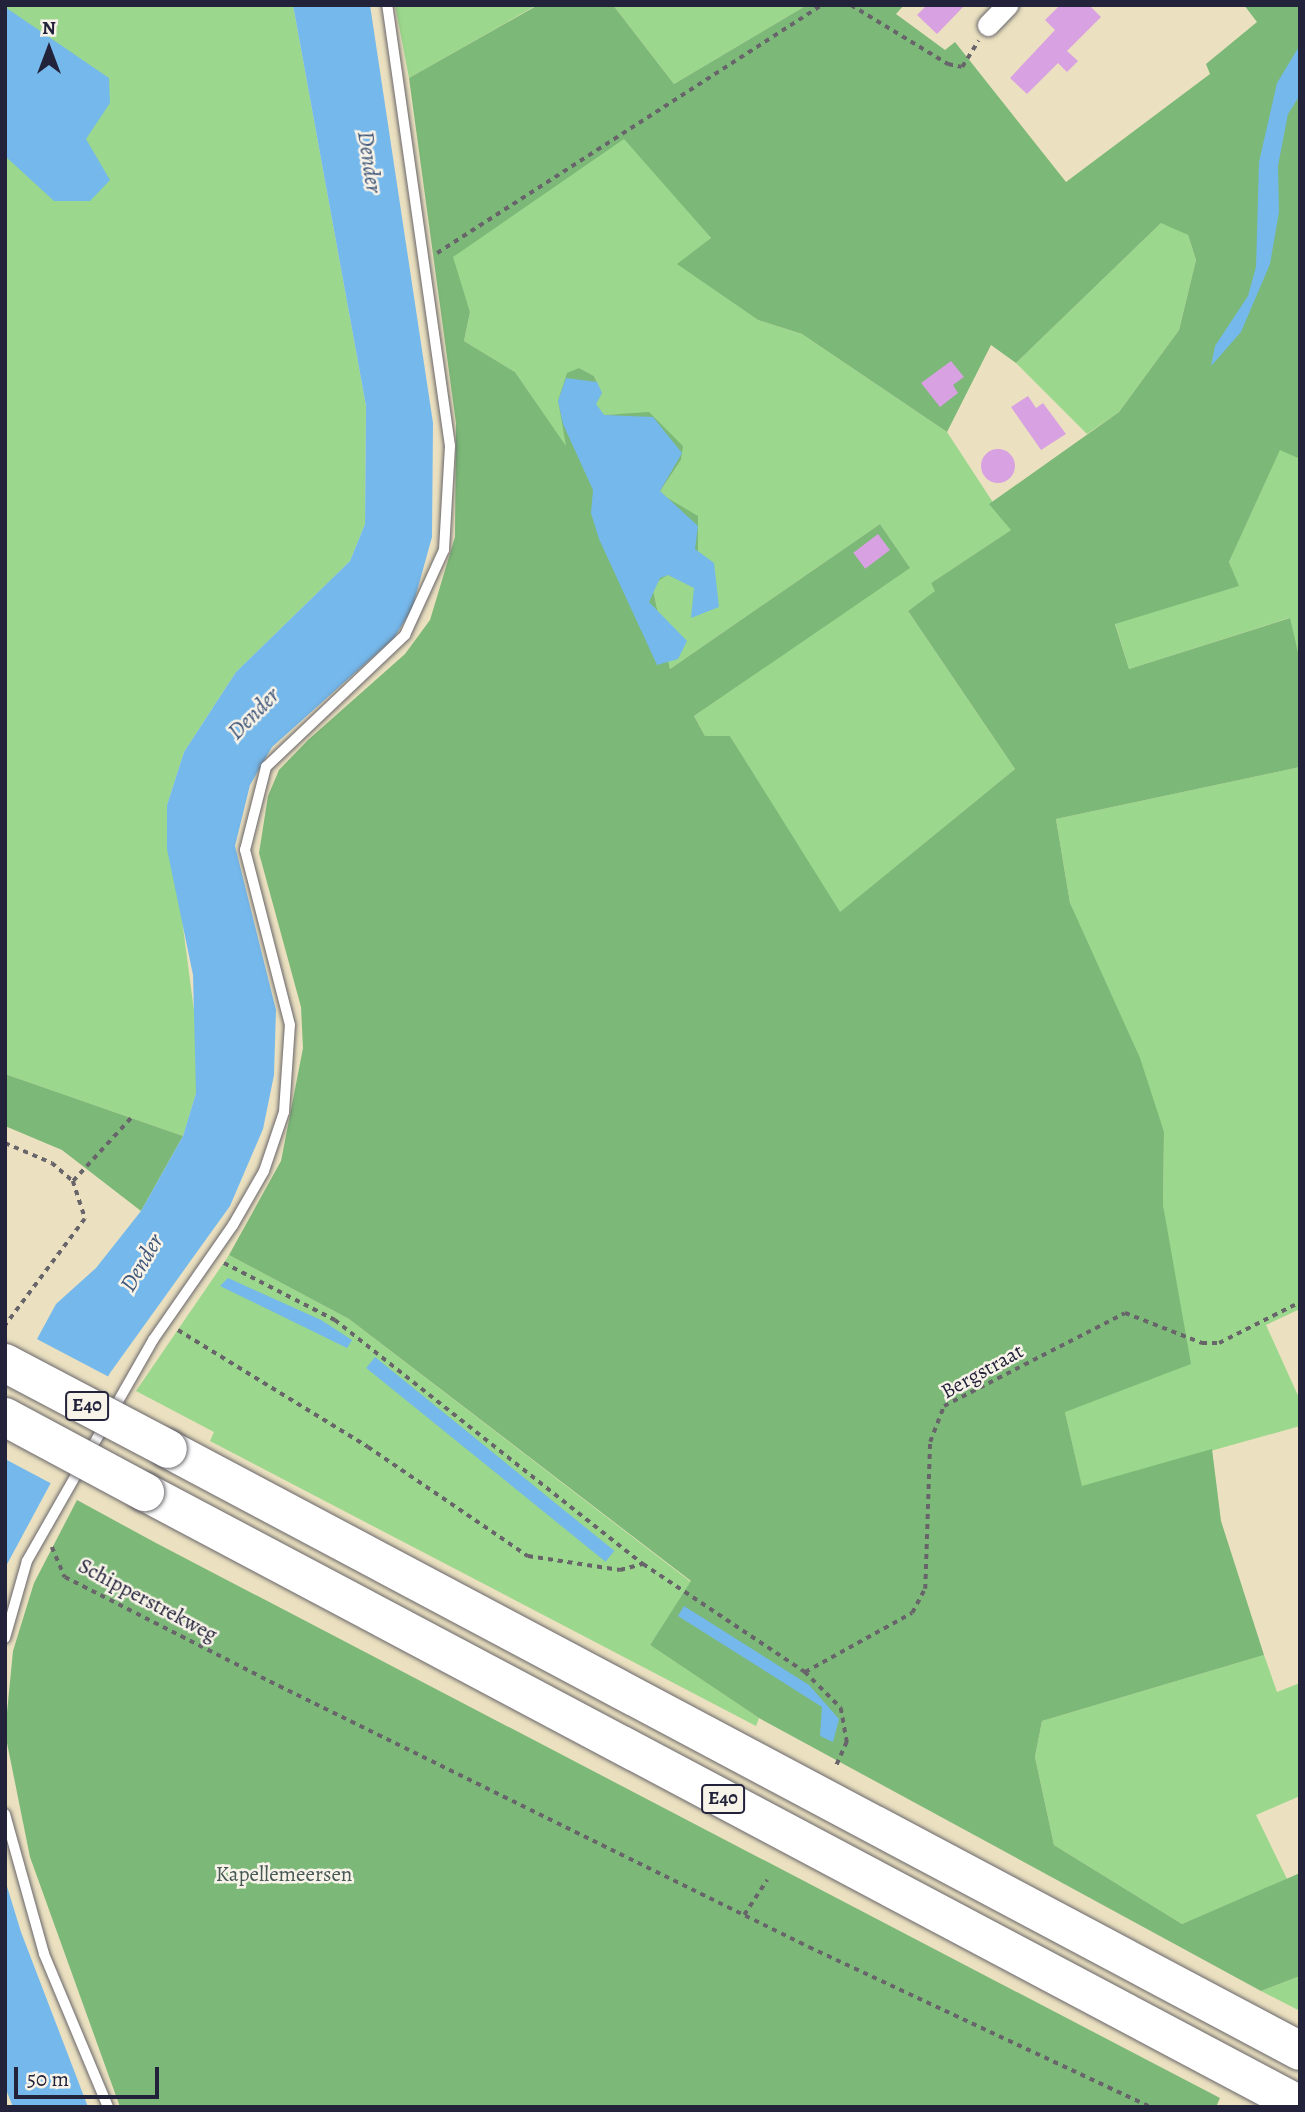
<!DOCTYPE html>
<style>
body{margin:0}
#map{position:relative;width:1305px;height:2112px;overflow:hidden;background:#ebe1c0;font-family:Alegreya,serif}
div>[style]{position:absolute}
.green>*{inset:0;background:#9bd78c}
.forest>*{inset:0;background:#7cb878}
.water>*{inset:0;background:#75b8eb;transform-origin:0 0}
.pier>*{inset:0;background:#ebe1c0}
.building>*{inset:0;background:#d8a1e1;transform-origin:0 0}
.round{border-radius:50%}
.path>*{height:3.5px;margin-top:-1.75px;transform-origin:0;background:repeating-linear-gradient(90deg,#68656a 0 5px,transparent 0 10px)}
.roads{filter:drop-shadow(0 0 2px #68656a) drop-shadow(0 0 2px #68656a)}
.lane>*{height:10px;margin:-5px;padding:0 5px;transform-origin:5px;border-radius:5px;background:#fff}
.street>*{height:21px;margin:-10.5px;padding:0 10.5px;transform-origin:10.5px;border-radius:10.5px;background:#fff}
.highway>*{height:38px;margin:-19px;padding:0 19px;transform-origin:19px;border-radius:19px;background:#fff}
.bridges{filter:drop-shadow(0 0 2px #68656a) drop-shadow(0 0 2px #68656a)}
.highway-bridge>*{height:38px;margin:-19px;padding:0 19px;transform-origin:19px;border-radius:19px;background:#fff}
span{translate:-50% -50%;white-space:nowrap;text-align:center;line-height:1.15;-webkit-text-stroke:5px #f7f3e8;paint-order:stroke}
.shield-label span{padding:2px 5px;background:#f7f3e8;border:2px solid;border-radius:5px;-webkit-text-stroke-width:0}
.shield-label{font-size:19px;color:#22223b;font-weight:700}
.street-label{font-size:21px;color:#22223b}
.park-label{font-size:21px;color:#465853}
.water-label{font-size:23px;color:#3f5679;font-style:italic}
.frame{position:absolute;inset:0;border:7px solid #22223b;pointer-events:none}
.north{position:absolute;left:14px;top:14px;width:70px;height:70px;-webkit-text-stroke:5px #f7f3e8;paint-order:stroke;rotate:0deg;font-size:19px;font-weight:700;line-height:28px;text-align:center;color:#22223b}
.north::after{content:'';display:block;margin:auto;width:24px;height:32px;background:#22223b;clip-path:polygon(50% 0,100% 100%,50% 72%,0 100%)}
.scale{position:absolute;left:14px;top:2067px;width:145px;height:32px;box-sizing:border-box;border:4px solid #22223b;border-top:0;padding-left:9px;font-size:21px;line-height:24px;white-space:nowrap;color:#22223b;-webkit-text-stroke:5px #f7f3e8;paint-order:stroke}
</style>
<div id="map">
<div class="green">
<div style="clip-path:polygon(5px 5px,293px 5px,366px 406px,365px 524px,350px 561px,236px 672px,184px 752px,167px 805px,199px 1049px,196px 1093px,183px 1136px,5px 1074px)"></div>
<div style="clip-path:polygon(395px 5px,537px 5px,409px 78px)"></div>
<div style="clip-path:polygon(613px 5px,807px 5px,674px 84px)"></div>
<div style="clip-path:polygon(624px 138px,711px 238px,678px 264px,758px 320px,802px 334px,947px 432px,1011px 530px,931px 583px,936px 591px,908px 611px,1015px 769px,839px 913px,730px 736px,705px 736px,694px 716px,909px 567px,880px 524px,670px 669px,652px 585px,659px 493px,681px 460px,682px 446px,649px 413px,604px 415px,595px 406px,602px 393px,594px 376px,579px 368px,558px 401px,567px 448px,515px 372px,464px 341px,470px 312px,452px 257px)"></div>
<div style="clip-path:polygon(1162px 222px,1188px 235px,1196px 260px,1179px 330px,1119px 412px,1087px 434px,1016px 363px)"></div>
<div style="clip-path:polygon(1280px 449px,1300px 459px,1300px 661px,1289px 618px,1129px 669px,1115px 623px,1238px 586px,1229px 562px)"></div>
<div style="clip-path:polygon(1300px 767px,1300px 1309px,1266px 1325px,1300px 1400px,1300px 1426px,1082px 1487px,1065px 1412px,1173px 1279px,1163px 1205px,1164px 1132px,1070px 903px,1056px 819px)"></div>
<div style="clip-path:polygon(229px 1255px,349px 1319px,691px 1582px,650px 1645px,759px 1718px,756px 1726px,210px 1441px,214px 1432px,136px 1391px)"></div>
<div style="clip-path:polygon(1264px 1655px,1277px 1692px,1300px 1683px,1300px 1796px,1256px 1815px,1287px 1879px,1182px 1924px,1054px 1845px,1035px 1757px,1042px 1721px)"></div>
<div style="clip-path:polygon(1300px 1976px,1300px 2011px,1261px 1991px)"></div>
</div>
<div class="forest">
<div style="clip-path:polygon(evenodd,538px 5px,613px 5px,674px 84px,807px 5px,904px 5px,896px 14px,945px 50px,955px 42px,1066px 182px,1210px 74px,1206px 64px,1257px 22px,1244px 5px,1300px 5px,1300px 459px,1280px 450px,1229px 562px,1239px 586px,1115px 624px,1129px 669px,1290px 618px,1300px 661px,1300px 767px,1056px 819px,1070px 903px,1140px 1058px,1164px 1132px,1163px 1205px,1191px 1364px,1065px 1412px,1082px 1486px,1212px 1449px,1221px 1521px,1264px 1655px,1042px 1721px,1035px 1757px,1054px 1845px,1182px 1924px,1300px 1873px,1300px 1976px,1261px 1991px,759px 1718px,650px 1645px,691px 1581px,349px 1319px,229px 1255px,281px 1161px,303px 1048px,301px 1007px,259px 853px,268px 796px,279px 770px,308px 740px,405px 654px,430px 620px,455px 537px,456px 423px,409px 78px,538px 5px,624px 139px,711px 238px,677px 264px,758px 320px,802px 334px,947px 432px,991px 345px,1016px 363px,1161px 223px,1188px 235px,1196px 260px,1179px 330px,1119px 412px,989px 504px,1011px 530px,931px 583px,935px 591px,908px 611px,1015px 769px,840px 912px,730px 736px,705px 736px,694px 716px,910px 568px,880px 524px,670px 669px,652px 585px,698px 555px,698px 516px,659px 493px,681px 460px,683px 446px,649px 412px,604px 415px,595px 406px,602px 393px,594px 376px,579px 368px,567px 373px,558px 401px,566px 446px,515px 372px,464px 341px,470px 312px,453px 257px,624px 139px)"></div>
<div style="clip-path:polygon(5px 1074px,183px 1136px,141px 1211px,62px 1150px,5px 1126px)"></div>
<div style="clip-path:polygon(77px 1500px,156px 1543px,1220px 2098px,1216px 2107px,120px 2107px,30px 1857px,5px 1733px,13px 1651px,34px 1583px)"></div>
</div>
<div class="water">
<div style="clip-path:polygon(293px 5px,370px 5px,433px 423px,432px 537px,412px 609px,394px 638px,272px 747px,250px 785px,235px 846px,276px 1010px,274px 1075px,263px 1129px,230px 1206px,110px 1373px,5px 1568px,5px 1398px,56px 1304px,96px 1268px,141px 1211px,183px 1136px,196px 1093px,193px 975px,167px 849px,167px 805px,184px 752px,236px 672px,350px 561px,365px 524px,366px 406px)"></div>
<div style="clip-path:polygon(5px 7px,109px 78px,110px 103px,86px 139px,110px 180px,90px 201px,54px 201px,5px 156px)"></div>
<div style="clip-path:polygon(1300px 45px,1300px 95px,1288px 114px,1278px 166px,1279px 212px,1270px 264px,1241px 332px,1211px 366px,1215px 346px,1248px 296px,1256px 267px,1259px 162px,1277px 83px)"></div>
<div style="clip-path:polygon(566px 378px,597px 382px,602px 393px,596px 404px,604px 415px,653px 417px,682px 453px,660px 491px,698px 526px,695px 549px,714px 563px,719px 607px,691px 618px,694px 588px,668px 575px,660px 578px,649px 602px,687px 641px,678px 659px,657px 665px,599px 539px,591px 513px,593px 490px,563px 424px,558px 401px)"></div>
<div style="clip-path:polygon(228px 1278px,321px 1320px,352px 1340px,347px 1348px,220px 1286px)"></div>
<div style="left:375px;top:1357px;width:308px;height:14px;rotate:39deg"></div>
<div style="clip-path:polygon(684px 1606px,809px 1685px,839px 1719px,833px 1742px,820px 1736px,822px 1707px,678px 1616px)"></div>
<div style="clip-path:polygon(5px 1880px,21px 1932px,88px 2107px,13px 2107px,5px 2087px)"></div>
</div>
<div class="pier">
<div style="clip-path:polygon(33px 1337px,111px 1378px,54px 1485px,5px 1459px,5px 1390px)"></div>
</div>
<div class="building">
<div style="clip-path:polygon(927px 5px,965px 5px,937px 34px,917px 15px)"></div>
<div style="clip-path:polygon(1060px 5px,1089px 5px,1101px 17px,1067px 51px,1078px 61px,1067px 72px,1058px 63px,1027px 94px,1010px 78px,1055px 30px,1045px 20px)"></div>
<div style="clip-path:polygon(951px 361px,964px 377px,953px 385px,958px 393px,940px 407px,921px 383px)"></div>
<div style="clip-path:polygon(1028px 396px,1036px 408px,1043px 403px,1066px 434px,1041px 450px,1011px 407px)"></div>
<div class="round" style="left:981px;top:449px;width:34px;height:34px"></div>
<div style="left:878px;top:534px;width:20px;height:31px;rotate:53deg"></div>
</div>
<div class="path">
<div style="left:851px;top:5px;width:114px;rotate:31.3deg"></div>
<div style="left:948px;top:64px;width:14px;rotate:12deg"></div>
<div style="left:962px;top:67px;width:31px;rotate:-58deg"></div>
<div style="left:437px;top:253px;width:458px;rotate:-32.8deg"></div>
<div style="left:5px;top:1143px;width:51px;rotate:23.1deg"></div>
<div style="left:52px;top:1163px;width:28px;rotate:41deg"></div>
<div style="left:73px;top:1181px;width:40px;rotate:72deg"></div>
<div style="left:85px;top:1219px;width:134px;rotate:126.8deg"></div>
<div style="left:73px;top:1181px;width:86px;rotate:-47.4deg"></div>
<div style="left:224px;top:1263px;width:125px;rotate:27.2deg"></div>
<div style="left:335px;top:1320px;width:393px;rotate:38.4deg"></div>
<div style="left:643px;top:1564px;width:195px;rotate:33.7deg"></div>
<div style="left:805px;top:1672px;width:51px;rotate:45deg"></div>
<div style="left:841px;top:1708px;width:35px;rotate:80deg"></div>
<div style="left:847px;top:1742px;width:27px;rotate:114deg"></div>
<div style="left:178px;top:1330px;width:223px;rotate:31.6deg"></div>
<div style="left:368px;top:1447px;width:194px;rotate:34.3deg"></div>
<div style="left:528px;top:1556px;width:93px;rotate:8.7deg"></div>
<div style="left:620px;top:1570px;width:24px;rotate:-15deg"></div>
<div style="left:52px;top:1547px;width:33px;rotate:67deg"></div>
<div style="left:65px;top:1577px;width:220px;rotate:27deg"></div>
<div style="left:261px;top:1677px;width:611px;rotate:26.23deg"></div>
<div style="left:809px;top:1947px;width:377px;rotate:25.1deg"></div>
<div style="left:805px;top:1672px;width:122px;rotate:-28.9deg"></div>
<div style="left:912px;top:1613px;width:27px;rotate:-62deg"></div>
<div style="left:925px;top:1589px;width:147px;rotate:-88.1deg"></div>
<div style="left:930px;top:1442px;width:39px;rotate:-69deg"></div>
<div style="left:944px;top:1406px;width:203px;rotate:-27.2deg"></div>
<div style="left:1125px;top:1313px;width:83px;rotate:21.3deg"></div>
<div style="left:1202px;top:1343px;width:17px"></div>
<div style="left:1219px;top:1343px;width:91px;rotate:-26.8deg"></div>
<div style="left:744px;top:1915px;width:42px;rotate:-56.7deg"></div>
</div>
<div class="roads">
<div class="lane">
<div style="left:5px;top:1638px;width:80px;rotate:-74.1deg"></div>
<div style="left:27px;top:1561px;width:254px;rotate:-60.3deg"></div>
<div style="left:153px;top:1340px;width:140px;rotate:-55.2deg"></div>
<div style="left:233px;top:1225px;width:62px;rotate:-60.1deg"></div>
<div style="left:264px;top:1171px;width:62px;rotate:-71.3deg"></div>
<div style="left:284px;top:1112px;width:87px;rotate:-86.1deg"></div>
<div style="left:290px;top:1025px;width:181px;rotate:-104.4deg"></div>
<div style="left:245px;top:850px;width:86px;rotate:-75.8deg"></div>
<div style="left:266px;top:767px;width:192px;rotate:-43.5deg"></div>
<div style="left:405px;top:635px;width:94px;rotate:-65.4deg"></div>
<div style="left:444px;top:550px;width:104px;rotate:-86.7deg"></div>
<div style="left:450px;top:446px;width:445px;rotate:-98.1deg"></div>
<div style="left:5px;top:1814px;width:145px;rotate:74.4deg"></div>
<div style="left:44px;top:1954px;width:166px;rotate:67.3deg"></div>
</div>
<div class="street">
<div style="left:988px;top:25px;width:28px;rotate:-46deg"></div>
</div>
<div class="highway">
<div style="left:168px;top:1449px;width:1282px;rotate:28deg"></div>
<div style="left:145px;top:1492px;width:1308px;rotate:27.96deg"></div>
</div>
</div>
<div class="bridges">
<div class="highway-bridge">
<div style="left:5px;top:1363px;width:184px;rotate:27.8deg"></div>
<div style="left:5px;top:1417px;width:159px;rotate:28.2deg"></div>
</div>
</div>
<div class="shield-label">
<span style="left:87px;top:1406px">E40</span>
<span style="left:723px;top:1799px">E40</span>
</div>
<div class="street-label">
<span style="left:982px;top:1371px;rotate:-29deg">Bergstraat</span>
<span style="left:148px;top:1600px;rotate:28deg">Schipperstrekweg</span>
</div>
<div class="park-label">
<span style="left:284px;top:1874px">Kapellemeersen</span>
</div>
<div class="water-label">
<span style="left:369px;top:162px;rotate:82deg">Dender</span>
<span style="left:254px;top:714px;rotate:-45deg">Dender</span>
<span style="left:142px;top:1263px;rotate:-60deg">Dender</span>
</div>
<div class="frame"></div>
<div class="north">N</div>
<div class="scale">50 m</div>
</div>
